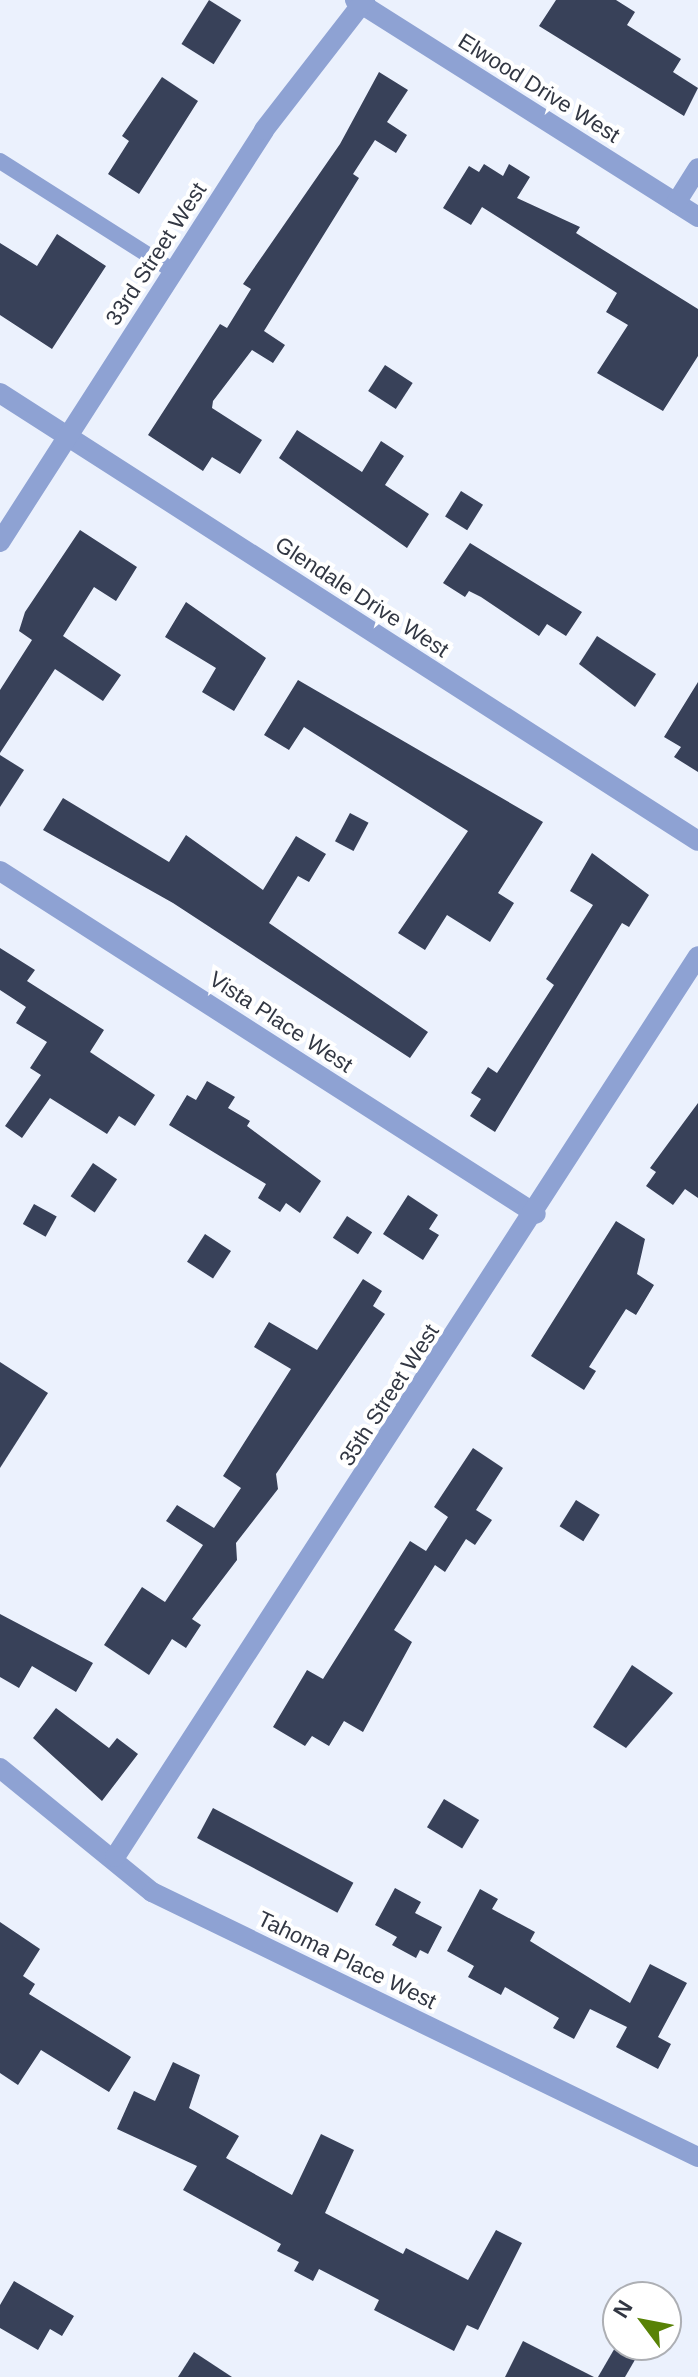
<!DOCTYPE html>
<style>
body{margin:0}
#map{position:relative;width:698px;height:2377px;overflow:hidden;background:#ebf1fd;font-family:Helvetica,sans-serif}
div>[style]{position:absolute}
.building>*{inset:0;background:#384159;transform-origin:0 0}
.lane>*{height:16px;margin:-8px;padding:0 8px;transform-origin:8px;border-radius:8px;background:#8ea2d3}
.street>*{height:20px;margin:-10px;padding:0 10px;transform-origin:10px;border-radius:10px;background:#8ea2d3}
span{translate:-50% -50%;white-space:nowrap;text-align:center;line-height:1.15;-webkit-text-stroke:8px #fff;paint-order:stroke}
.street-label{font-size:22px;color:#323743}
.north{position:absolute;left:602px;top:2281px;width:80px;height:80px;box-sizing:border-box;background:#fff;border:2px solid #adafb4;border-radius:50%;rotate:302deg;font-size:22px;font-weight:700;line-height:32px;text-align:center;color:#323743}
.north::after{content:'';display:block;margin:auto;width:28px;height:36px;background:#588206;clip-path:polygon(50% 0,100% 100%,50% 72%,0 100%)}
</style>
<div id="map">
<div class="building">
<div style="left:209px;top:0;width:38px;height:52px;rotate:32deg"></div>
<div style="clip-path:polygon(556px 0,616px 0,635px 12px,627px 25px,681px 59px,673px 72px,698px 88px,684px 116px,539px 26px)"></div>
<div style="clip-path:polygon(379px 72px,408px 90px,387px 122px,407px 135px,396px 153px,375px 140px,353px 174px,359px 178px,264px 331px,285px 345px,273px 363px,252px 350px,213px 401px,212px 408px,262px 440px,240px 474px,212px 457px,203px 471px,148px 435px,220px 324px,227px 328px,251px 289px,243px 284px,340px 144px)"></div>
<div style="clip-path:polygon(162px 77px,198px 101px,139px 194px,108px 174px,129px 141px,122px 136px)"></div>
<div style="clip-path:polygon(484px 164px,503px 176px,509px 164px,530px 177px,517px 198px,580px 227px,576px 233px,698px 309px,698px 356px,663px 411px,597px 373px,628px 325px,606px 312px,617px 293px,482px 207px,471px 225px,443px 208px,469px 166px,479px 172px)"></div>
<div style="clip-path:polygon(57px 234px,106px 266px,52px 349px,0 315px,0 243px,37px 266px)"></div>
<div style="left:385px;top:365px;width:33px;height:31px;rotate:33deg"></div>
<div style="clip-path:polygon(297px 430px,362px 472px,381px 441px,404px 456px,385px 485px,429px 514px,407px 548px,279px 458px)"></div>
<div style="left:461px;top:491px;width:26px;height:30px;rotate:32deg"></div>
<div style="clip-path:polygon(80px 530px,137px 567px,116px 601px,94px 587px,63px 636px,121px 675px,103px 701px,55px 669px,0 753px,0 690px,32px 640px,19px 631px,25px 612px)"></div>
<div style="clip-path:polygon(470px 543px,582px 612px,566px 636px,547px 624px,539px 636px,481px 597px,469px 591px,465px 597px,443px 583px)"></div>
<div style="clip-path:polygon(186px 602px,266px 658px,234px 711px,202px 692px,216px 668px,165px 637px)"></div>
<div style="clip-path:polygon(597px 636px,656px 674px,635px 707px,579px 664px)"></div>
<div style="clip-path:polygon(298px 680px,543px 822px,498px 893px,514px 903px,490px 942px,447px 915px,425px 950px,398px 933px,468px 831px,304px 727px,289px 750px,264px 735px)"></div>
<div style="clip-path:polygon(698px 682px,698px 772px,674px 757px,681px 747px,664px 737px)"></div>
<div style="clip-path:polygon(0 755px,24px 770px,0 807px)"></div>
<div style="clip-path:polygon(63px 798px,169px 862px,186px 835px,263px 890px,296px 836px,326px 854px,309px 882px,298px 876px,269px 923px,428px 1032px,410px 1058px,173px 903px,43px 830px)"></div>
<div style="left:350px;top:813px;width:21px;height:32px;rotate:28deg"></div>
<div style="clip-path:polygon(592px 853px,649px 895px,629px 927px,622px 923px,495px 1132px,470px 1116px,481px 1099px,471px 1093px,488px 1067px,497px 1073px,554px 985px,546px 979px,593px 905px,570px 891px)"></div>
<div style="clip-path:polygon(0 948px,35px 970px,27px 981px,104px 1030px,90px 1052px,155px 1095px,135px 1126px,119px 1116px,107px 1134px,50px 1098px,22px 1138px,5px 1126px,41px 1075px,30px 1068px,47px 1042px,16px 1023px,26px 1007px,0 990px)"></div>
<div style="clip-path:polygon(207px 1081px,235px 1097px,228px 1108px,250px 1121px,247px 1126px,321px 1181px,300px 1213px,286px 1203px,280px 1212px,258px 1198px,266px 1184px,169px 1125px,187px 1095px,196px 1100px)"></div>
<div style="clip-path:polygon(698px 1103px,698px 1198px,685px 1189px,673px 1205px,646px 1186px,656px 1172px,650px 1168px)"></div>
<div style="left:93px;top:1163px;width:29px;height:40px;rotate:34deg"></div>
<div style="clip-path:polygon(408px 1195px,438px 1215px,429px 1229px,439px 1235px,423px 1260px,383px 1234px)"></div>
<div style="left:34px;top:1204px;width:26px;height:23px;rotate:29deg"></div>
<div style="left:347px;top:1216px;width:30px;height:26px;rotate:33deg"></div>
<div style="clip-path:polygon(616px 1221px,645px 1239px,637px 1274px,654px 1285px,636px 1315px,626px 1309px,589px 1367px,596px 1371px,584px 1390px,531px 1356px)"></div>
<div style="left:205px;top:1234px;width:31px;height:33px;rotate:33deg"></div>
<div style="clip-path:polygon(363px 1279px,382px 1291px,373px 1306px,385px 1314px,276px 1474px,278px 1489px,236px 1543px,237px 1560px,192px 1619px,201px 1625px,186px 1648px,172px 1639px,149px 1675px,104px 1645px,142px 1587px,165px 1602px,203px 1545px,166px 1521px,177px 1505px,214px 1528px,241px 1488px,223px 1476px,291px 1369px,254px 1347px,269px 1322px,317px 1350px)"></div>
<div style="clip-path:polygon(0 1362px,48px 1393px,0 1468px)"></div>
<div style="clip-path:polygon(473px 1448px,503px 1468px,476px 1510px,492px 1520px,475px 1545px,466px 1539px,445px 1572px,435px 1565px,394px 1630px,412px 1642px,363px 1732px,344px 1721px,329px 1746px,312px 1736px,305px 1746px,273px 1727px,307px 1670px,323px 1679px,410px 1541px,426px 1551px,448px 1517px,434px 1507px)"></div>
<div style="left:576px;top:1500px;width:28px;height:31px;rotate:32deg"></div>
<div style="clip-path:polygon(0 1614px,93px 1663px,76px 1692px,32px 1666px,19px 1688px,0 1677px)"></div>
<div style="clip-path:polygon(632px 1665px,673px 1693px,626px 1748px,593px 1727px)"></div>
<div style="clip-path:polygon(56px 1708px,109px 1748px,117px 1738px,138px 1754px,102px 1801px,33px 1738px)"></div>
<div style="left:444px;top:1799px;width:41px;height:33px;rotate:31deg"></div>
<div style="left:213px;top:1808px;width:159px;height:34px;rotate:28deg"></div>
<div style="clip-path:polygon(395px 1888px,421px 1902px,415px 1913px,442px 1927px,428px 1954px,420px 1950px,416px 1958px,392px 1945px,397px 1937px,375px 1925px)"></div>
<div style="clip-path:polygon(480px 1889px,498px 1899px,492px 1909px,535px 1932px,530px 1941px,630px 2003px,650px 1964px,687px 1983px,658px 2037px,671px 2044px,658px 2069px,616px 2047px,627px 2027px,590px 2009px,574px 2039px,553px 2028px,559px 2018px,505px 1987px,501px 1995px,468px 1977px,474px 1966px,447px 1951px)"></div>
<div style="clip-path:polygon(0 1922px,40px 1949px,23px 1976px,35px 1984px,29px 1994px,131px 2057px,109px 2092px,41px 2050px,18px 2085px,0 2073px)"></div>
<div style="clip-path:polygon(173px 2062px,200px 2075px,189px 2108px,239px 2136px,226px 2158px,292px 2195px,321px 2134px,354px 2150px,325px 2213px,403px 2254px,406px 2248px,468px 2280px,496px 2230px,522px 2243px,478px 2330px,467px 2325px,454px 2351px,374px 2310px,379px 2300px,319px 2269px,313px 2281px,294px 2271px,299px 2262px,277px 2251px,281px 2244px,183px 2190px,197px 2166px,117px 2129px,134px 2091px,155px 2101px)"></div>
<div style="clip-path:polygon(14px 2281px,74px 2316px,62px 2336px,50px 2329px,38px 2350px,0 2328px,0 2305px)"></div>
<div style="clip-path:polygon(523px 2341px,594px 2377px,505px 2377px)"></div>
<div style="clip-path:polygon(616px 2346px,636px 2358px,625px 2377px,598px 2377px)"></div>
<div style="clip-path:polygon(194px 2352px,232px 2377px,178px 2377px)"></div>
</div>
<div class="lane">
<div style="left:0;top:161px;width:205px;rotate:32.4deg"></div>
</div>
<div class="street">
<div style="left:355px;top:0;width:406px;rotate:32.3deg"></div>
<div style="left:676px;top:203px;width:41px;rotate:-57.8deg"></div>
<div style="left:0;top:393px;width:829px;rotate:32.69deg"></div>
<div style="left:0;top:542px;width:489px;rotate:-57.3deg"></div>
<div style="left:264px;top:130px;width:165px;rotate:-52.2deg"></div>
<div style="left:0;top:871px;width:636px;rotate:32.62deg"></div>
<div style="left:0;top:1768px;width:196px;rotate:39.2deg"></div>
<div style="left:152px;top:1892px;width:607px;rotate:25.89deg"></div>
<div style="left:115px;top:1857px;width:1073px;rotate:-57.09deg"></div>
</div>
<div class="street-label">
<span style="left:539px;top:88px;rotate:32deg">Elwood Drive West</span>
<span style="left:156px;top:254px;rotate:-57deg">33rd Street West</span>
<span style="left:362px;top:597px;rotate:33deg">Glendale Drive West</span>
<span style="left:281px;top:1022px;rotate:33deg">Vista Place West</span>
<span style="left:389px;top:1395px;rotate:-57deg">35th Street West</span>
<span style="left:347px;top:1960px;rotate:26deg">Tahoma Place West</span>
</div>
<div class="north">N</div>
</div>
